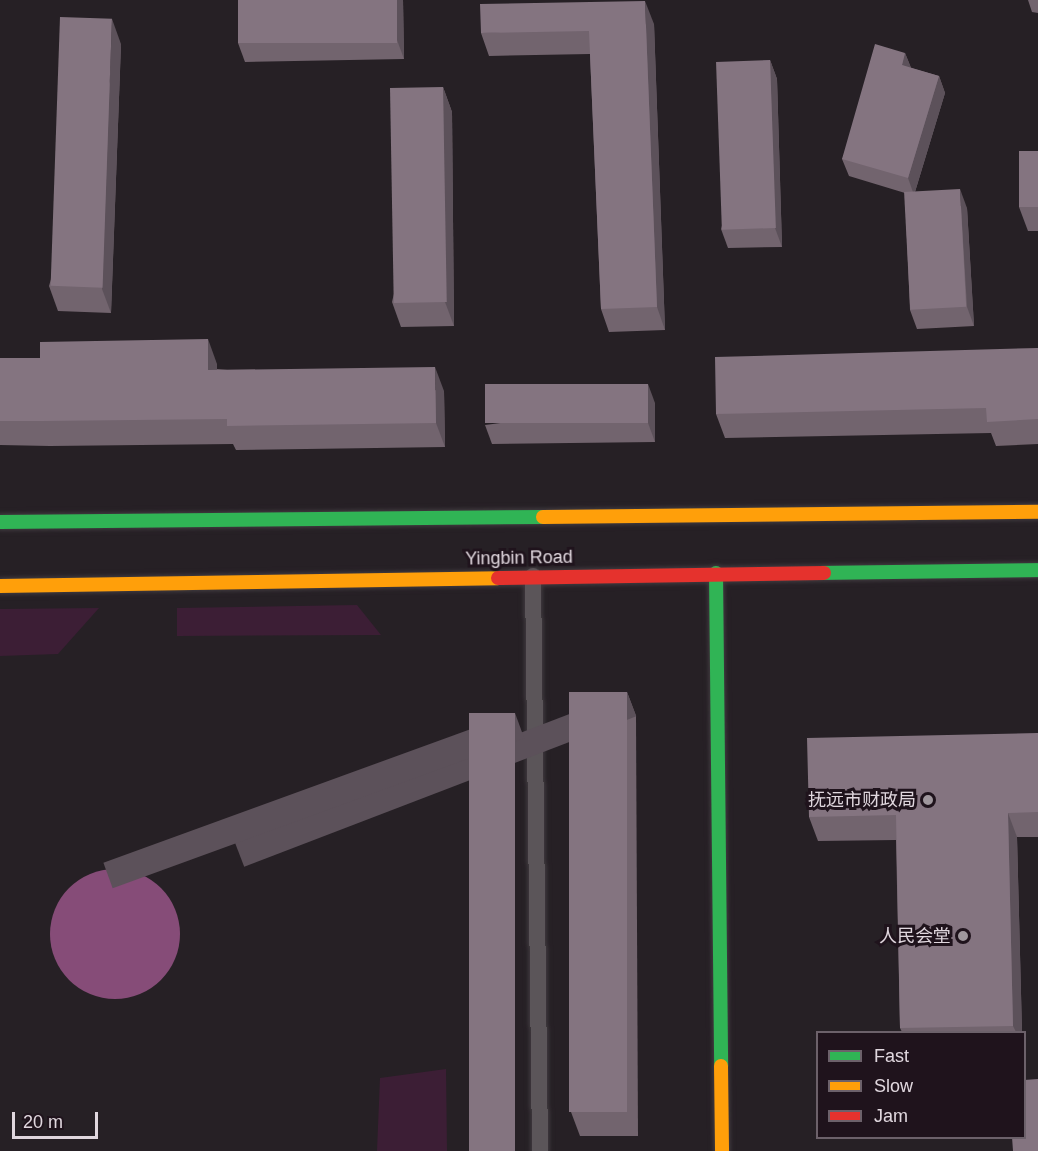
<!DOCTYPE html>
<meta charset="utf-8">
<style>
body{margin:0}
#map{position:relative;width:1038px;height:1151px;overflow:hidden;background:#262025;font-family:Arial,"Noto Sans SC",sans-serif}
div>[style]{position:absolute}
.green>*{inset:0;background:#3c1e35}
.water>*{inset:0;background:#864c78}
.round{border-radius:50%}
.roads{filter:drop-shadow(0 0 2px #413b40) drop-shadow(0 0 2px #413b40)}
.lane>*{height:16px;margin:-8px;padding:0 8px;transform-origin:8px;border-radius:8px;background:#5b5559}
.fast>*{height:14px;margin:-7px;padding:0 7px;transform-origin:7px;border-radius:7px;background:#30b455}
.slow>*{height:14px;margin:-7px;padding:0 7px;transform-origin:7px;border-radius:7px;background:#ff9f0a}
.jam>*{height:14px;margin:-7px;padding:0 7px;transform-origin:7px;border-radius:7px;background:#e5322d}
.wall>*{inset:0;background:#72646e}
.shaded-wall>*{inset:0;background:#5c515a;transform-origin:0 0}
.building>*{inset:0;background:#847480;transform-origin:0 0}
.dots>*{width:16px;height:16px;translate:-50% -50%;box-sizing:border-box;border:3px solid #1f131c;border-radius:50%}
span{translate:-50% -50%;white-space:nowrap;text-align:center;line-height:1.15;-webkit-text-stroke:6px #1f131c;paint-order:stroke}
.street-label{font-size:18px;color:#e0d7de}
.poi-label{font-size:18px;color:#e0d7de}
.right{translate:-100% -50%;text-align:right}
.legend{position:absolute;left:816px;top:1031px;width:210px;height:108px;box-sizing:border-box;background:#1f131c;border:2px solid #6c616a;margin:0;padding:8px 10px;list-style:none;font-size:18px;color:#e0d7de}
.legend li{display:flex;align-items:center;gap:12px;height:30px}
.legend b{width:30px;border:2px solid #6c616a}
.scale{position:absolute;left:12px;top:1112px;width:86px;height:27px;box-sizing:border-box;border:3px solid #e0d7de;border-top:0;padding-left:8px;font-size:18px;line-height:21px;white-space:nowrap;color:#e0d7de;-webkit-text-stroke:4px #1f131c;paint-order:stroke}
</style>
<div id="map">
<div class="green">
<div style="clip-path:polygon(357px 605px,381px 635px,177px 636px,177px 608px)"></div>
<div style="clip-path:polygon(99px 608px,58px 654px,0 656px,0 609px)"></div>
<div style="clip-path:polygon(446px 1069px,447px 1151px,377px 1151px,380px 1078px)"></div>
</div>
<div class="water">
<div class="round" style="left:50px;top:869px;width:130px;height:130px"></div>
</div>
<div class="roads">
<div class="lane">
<div style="left:533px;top:576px;width:575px;rotate:89.3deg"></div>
</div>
<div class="fast">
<div style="left:0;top:522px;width:543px;rotate:-0.53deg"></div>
<div style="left:716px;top:573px;width:493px;rotate:89.4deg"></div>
<div style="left:824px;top:573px;width:214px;rotate:-0.8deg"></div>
</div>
<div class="slow">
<div style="left:543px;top:517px;width:495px;rotate:-0.6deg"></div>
<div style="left:0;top:586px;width:498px;rotate:-0.9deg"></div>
<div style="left:721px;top:1066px;width:85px;rotate:89.3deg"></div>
</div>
<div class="jam">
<div style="left:498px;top:578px;width:326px;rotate:-0.9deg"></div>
</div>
</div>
<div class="wall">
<div style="clip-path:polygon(403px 0,404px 59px,245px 62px,238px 43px)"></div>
<div style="clip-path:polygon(1028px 0,1038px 0,1038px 13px,1032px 12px)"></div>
<div style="clip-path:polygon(654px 24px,665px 330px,609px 332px,601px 309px,590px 54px,489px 56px,481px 33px)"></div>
<div style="clip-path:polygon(121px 44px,111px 313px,58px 311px,49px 286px)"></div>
<div style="clip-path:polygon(905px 53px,911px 68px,939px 76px,945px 93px,915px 192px,967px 208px,974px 326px,917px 329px,910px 310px,905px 193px,849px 176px,842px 159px)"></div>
<div style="clip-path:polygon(770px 60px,777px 79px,782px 247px,728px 248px,721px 229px)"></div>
<div style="clip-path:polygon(443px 87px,452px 112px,454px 326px,401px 327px,392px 302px)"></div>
<div style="clip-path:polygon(1038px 151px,1038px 231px,1028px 231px,1019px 207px)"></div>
<div style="clip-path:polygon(1038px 348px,1038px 444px,996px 446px,991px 433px,725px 438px,716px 414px)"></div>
<div style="clip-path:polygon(0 358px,217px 364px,217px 369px,444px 391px,445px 447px,236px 450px,233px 444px,50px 446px,0 445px)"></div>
<div style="clip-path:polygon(655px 403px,655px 442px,492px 444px,485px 425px)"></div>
<div style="clip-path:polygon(627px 692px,636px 716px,638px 1136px,580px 1136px,571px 1112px)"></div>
<div style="clip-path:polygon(1038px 733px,1038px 837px,1017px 837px,1022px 1032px,902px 1032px,900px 1028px,896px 840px,818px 841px,809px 817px)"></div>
</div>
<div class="shaded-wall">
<div style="clip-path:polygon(397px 0,403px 0,404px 59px,397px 40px)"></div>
<div style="clip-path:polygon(645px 1px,654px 24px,665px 330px,657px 307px)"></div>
<div style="clip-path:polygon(112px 19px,121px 44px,111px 313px,102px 289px)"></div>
<div style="clip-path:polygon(905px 53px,912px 70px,902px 65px)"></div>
<div style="clip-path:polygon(770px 60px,777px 79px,782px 247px,775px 228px)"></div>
<div style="clip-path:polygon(939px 76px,945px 93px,914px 195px,908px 178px)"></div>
<div style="clip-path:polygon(443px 87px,452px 112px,454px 326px,445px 302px)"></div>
<div style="clip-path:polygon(960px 189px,967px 208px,974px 326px,967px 307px)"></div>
<div style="clip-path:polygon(208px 339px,217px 364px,217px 394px,208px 370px)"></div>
<div style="clip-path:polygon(435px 367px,444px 391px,445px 447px,436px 423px)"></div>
<div style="clip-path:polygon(648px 384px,655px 403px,655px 442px,648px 423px)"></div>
<div style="left:627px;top:692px;width:26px;height:420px;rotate:69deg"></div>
<div style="left:515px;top:713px;width:27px;height:438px;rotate:70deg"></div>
<div style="clip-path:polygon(1008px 813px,1017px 837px,1022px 1032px,1016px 1032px,1013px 1026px)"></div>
</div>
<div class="building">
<div style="left:238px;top:0;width:159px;height:43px"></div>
<div style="clip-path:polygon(645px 1px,657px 307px,601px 309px,589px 31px,481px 33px,480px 4px)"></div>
<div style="left:60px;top:17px;width:52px;height:269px;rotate:2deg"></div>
<div style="clip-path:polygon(875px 44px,905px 53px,902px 65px,939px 76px,908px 178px,842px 159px)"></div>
<div style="left:770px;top:60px;width:168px;height:54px;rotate:88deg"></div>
<div style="left:443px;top:87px;width:215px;height:53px;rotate:89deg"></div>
<div style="left:1019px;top:151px;width:19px;height:56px"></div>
<div style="left:960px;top:189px;width:118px;height:56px;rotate:87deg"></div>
<div style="clip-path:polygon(208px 339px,208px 370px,435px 367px,436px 423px,227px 426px,227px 419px,41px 421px,0 421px,0 358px,40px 358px,40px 342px)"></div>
<div style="clip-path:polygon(1038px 348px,1038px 419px,987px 422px,986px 408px,716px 414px,715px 357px)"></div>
<div style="left:648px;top:384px;width:39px;height:163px;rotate:90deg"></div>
<div style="left:569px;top:692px;width:58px;height:420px"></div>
<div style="left:469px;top:713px;width:46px;height:438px"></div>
<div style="clip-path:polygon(1038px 733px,1038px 812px,1008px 813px,1013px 1026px,900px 1028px,896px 815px,809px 817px,807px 738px)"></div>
<div style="clip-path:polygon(1038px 1079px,1038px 1151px,1013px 1151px,1012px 1137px,1024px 1137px,1024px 1080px)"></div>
</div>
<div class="dots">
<div style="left:928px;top:800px;background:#9f979d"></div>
<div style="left:963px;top:936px;background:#9f979d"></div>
</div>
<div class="street-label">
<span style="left:519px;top:558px;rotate:-1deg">Yingbin Road</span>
</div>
<div class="poi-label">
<span class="right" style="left:916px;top:800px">抚远市财政局</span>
<span class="right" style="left:951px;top:936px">人民会堂</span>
</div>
<ul class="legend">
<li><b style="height:8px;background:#30b455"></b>Fast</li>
<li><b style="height:8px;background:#ff9f0a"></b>Slow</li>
<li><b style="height:8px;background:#e5322d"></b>Jam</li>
</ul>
<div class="scale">20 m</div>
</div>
